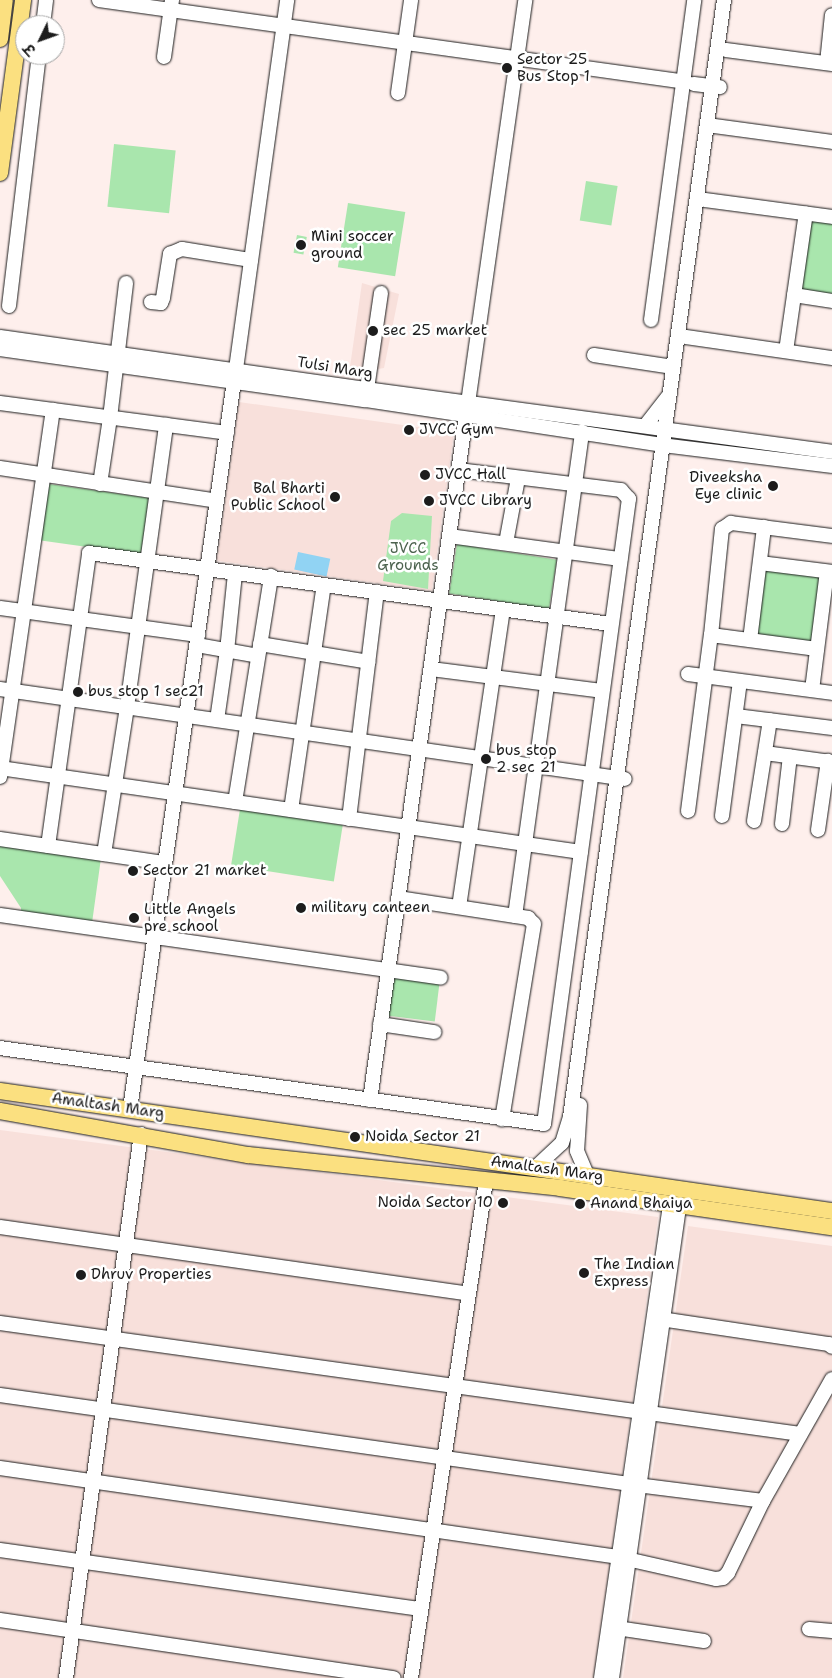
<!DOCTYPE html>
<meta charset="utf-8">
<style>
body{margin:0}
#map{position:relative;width:832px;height:1678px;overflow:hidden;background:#feefec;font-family:"Shantell Sans","Playpen Sans Deva",sans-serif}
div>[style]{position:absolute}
.built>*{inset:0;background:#f8e0db;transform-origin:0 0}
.green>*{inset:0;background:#a9e6ad;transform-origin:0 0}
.water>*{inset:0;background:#91d3f3;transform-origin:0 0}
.roads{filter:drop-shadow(0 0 1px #1c1c1c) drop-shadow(0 0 1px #1c1c1c)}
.minor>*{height:14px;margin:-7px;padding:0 7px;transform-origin:7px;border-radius:7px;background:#fff}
.major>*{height:16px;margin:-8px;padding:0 8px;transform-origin:8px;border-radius:8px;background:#fbe080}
.dots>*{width:14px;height:14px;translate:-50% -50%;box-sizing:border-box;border:2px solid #fff;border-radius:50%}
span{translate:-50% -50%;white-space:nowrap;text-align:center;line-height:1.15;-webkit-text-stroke:5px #fff;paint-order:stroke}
.poi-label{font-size:15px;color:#1c1c1c}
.left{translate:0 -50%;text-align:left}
.right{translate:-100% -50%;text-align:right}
.street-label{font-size:15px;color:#1c1c1c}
.park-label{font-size:15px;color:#4d634f}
.north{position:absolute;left:15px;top:15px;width:50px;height:50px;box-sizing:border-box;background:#fff;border:1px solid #a4a4a4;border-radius:50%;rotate:228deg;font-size:14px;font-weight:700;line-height:20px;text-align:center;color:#1c1c1c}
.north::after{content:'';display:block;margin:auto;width:18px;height:22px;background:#1c1c1c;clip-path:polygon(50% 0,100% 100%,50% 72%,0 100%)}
</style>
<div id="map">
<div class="built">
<div style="clip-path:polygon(362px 283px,399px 294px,384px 368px,349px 374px)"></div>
<div style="left:239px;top:402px;width:217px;height:160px;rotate:8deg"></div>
<div style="clip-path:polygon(0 1130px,658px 1217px,594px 1678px,0 1678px)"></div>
<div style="clip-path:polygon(688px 1226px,832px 1246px,832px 1678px,623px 1678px)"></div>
</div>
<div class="green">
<div style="left:114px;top:144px;width:62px;height:63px;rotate:6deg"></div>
<div style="left:586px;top:181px;width:32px;height:40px;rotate:9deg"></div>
<div style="left:348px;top:203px;width:58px;height:65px;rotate:9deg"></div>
<div style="clip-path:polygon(810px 218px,832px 221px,832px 294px,800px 290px)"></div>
<div style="left:297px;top:235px;width:10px;height:18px;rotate:11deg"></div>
<div style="left:49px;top:484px;width:101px;height:57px;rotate:8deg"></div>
<div style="clip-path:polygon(402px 513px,432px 516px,428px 589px,383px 581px,391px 521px)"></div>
<div style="left:457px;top:544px;width:101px;height:50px;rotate:9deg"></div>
<div style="left:764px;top:567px;width:59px;height:71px;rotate:8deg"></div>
<div style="left:240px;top:809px;width:104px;height:57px;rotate:9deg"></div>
<div style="clip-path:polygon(0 844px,101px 858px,92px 923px,21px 913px,21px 908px,0 876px)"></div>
<div style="left:393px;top:976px;width:47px;height:40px;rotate:7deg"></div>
</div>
<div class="water">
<div style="left:298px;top:552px;width:33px;height:18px;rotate:12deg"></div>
</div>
<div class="roads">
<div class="minor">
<div style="left:99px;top:0;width:593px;rotate:7.95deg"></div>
<div style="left:43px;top:25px;width:25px;rotate:-83deg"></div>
<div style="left:726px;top:50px;width:107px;rotate:7.5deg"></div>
<div style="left:164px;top:57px;width:58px;rotate:-82deg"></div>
<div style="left:827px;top:63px;width:48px;rotate:-84.1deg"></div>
<div style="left:694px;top:84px;width:26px;rotate:7deg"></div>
<div style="left:398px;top:93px;width:94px;rotate:-82deg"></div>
<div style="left:707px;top:125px;width:126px;rotate:7.7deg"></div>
<div style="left:705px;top:200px;width:128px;rotate:7.6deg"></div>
<div style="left:794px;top:295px;width:38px;rotate:9deg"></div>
<div style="left:151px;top:302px;width:10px;rotate:6deg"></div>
<div style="left:161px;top:303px;width:5px;rotate:-68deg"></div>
<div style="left:163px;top:298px;width:45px;rotate:-81deg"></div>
<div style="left:170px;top:254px;width:13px;rotate:-23deg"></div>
<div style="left:182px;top:249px;width:70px;rotate:9.1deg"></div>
<div style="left:9px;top:306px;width:253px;rotate:-83.2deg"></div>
<div style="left:651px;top:320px;width:323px;rotate:-82.3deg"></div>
<div style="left:0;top:337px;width:371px;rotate:8.1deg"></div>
<div style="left:367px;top:389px;width:469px;rotate:7.7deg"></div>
<div style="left:686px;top:337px;width:148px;rotate:8.2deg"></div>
<div style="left:0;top:349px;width:369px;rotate:8deg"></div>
<div style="left:365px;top:400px;width:300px;rotate:8.6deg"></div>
<div style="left:662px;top:445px;width:171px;rotate:7deg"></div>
<div style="left:786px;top:351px;width:139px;rotate:-81.8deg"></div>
<div style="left:594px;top:355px;width:80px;rotate:8.6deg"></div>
<div style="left:236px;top:369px;width:373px;rotate:-82.1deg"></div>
<div style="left:367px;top:389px;width:97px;rotate:-81.7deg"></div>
<div style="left:0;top:403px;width:229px;rotate:7.5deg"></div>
<div style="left:468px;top:403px;width:407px;rotate:-81.9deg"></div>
<div style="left:645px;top:426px;width:37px;rotate:-52deg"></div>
<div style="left:0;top:468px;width:219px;rotate:8.6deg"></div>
<div style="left:100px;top:484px;width:67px;rotate:-81.4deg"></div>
<div style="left:110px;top:418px;width:136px;rotate:-83.2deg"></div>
<div style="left:449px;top:536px;width:173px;rotate:7.7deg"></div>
<div style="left:506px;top:543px;width:66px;rotate:-79.5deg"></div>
<div style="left:760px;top:563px;width:73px;rotate:7.1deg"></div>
<div style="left:0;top:608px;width:200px;rotate:7.8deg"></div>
<div style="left:711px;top:635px;width:107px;rotate:7.5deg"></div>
<div style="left:750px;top:640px;width:114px;rotate:-82.9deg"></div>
<div style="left:260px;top:644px;width:110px;rotate:9.4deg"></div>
<div style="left:197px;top:645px;width:62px;rotate:10.2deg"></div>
<div style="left:431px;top:669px;width:172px;rotate:7.3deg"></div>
<div style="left:688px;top:674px;width:145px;rotate:7.5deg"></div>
<div style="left:0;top:689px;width:631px;rotate:8.19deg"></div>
<div style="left:812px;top:690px;width:119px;rotate:-82.8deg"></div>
<div style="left:736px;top:716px;width:97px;rotate:7.1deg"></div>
<div style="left:217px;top:720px;width:70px;rotate:-81.8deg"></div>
<div style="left:227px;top:651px;width:77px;rotate:-84.1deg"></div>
<div style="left:765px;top:753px;width:68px;rotate:7.7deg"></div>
<div style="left:0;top:768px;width:587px;rotate:8.23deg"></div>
<div style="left:0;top:777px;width:371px;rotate:-81.8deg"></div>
<div style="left:235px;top:802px;width:229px;rotate:-80.9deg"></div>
<div style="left:291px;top:810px;width:227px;rotate:-81.7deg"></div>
<div style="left:688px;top:811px;width:177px;rotate:-82.6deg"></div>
<div style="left:711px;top:635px;width:107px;rotate:-84.1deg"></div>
<div style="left:722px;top:529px;width:11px;rotate:-34deg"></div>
<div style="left:731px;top:523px;width:102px;rotate:7.3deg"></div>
<div style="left:722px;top:816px;width:136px;rotate:-82.4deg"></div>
<div style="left:349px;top:819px;width:229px;rotate:-83deg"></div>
<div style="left:754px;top:821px;width:102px;rotate:-81deg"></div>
<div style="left:782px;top:824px;width:68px;rotate:-83.3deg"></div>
<div style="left:818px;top:830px;width:70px;rotate:-81.8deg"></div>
<div style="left:0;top:839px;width:167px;rotate:8.3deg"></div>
<div style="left:48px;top:846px;width:296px;rotate:-82deg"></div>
<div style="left:89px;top:553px;width:527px;rotate:7.75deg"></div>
<div style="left:104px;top:854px;width:149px;rotate:-81.1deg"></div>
<div style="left:127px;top:707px;width:285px;rotate:-82.1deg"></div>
<div style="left:398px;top:898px;width:132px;rotate:8.7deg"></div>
<div style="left:528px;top:918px;width:8px;rotate:45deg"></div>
<div style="left:534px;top:924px;width:198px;rotate:99.3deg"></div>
<div style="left:459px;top:907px;width:300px;rotate:-81.6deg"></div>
<div style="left:0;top:915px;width:445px;rotate:8.1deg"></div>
<div style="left:515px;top:916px;width:489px;rotate:-82.1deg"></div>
<div style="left:380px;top:1024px;width:55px;rotate:8.4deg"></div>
<div style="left:0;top:1048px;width:549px;rotate:7.95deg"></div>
<div style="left:544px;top:1124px;width:631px;rotate:-82.26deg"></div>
<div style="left:629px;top:499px;width:12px;rotate:-132deg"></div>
<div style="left:621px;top:490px;width:163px;rotate:-173deg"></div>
<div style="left:370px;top:1100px;width:692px;rotate:-82.02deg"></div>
<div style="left:580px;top:1105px;width:46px;rotate:93.7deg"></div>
<div style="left:577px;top:1151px;width:26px;rotate:67deg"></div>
<div style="left:130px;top:1109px;width:735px;rotate:-81.87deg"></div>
<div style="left:536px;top:1167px;width:35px;rotate:-43deg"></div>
<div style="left:562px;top:1143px;width:27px;rotate:-73deg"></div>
<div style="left:570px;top:1117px;width:1128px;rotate:-82.15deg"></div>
<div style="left:0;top:1227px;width:473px;rotate:8.1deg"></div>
<div style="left:654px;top:1318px;width:177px;rotate:8.5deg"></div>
<div style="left:829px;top:1344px;width:4px;rotate:45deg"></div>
<div style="left:0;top:1323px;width:808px;rotate:7.9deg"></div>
<div style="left:0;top:1395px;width:635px;rotate:8.05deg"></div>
<div style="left:629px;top:1484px;width:135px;rotate:7.2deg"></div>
<div style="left:0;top:1468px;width:624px;rotate:8.19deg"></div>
<div style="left:618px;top:1557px;width:100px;rotate:12.7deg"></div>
<div style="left:716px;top:1579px;width:7px;rotate:-8deg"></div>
<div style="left:723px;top:1578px;width:7px;rotate:-45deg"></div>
<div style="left:728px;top:1573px;width:80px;rotate:-64.1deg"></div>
<div style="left:763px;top:1501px;width:140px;rotate:-60.5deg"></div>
<div style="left:0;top:1550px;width:425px;rotate:8deg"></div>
<div style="left:0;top:1620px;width:398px;rotate:8.4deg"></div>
<div style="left:610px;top:1627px;width:95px;rotate:8.5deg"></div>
<div style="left:809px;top:1629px;width:23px;rotate:5deg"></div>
<div style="left:66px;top:1678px;width:549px;rotate:-82.15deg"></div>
<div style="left:411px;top:1678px;width:503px;rotate:-81.42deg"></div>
<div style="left:601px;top:1678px;width:480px;rotate:-81.7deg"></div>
<div style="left:612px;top:1678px;width:478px;rotate:-81.9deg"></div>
</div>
<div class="major">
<div style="left:0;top:39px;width:39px;rotate:-83deg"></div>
<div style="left:0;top:173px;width:175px;rotate:-82.4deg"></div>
<div style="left:0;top:1091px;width:841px;rotate:8.21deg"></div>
<div style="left:0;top:1111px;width:252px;rotate:10.1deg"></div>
<div style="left:248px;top:1155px;width:314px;rotate:6deg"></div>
<div style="left:560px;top:1188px;width:275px;rotate:8.2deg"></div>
</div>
</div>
<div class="dots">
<div style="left:507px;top:68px;background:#1c1c1c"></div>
<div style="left:301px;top:245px;background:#1c1c1c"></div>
<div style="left:373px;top:331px;background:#1c1c1c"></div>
<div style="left:409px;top:430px;background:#1c1c1c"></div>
<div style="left:425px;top:475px;background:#1c1c1c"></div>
<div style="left:773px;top:486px;background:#1c1c1c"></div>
<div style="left:335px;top:497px;background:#1c1c1c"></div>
<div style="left:429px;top:501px;background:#1c1c1c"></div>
<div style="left:78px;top:692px;background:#1c1c1c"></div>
<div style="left:486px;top:759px;background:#1c1c1c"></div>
<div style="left:133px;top:871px;background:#1c1c1c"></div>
<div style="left:301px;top:908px;background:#1c1c1c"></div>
<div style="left:134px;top:918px;background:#1c1c1c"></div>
<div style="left:355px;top:1137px;background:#1c1c1c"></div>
<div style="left:503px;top:1203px;background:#1c1c1c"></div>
<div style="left:580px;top:1204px;background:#1c1c1c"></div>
<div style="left:584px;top:1273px;background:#1c1c1c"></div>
<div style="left:81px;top:1275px;background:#1c1c1c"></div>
</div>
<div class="poi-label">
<span class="left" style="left:517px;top:68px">Sector 25<br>Bus Stop 1</span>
<span class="left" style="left:311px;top:245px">Mini soccer<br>ground</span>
<span class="left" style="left:383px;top:331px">sec 25 market</span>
<span class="left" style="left:419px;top:430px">JVCC Gym</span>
<span class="left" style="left:435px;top:475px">JVCC Hall</span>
<span class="right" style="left:762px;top:486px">Diveeksha<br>Eye clinic</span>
<span class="right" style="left:325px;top:497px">Bal Bharti<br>Public School</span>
<span class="left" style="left:439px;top:501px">JVCC Library</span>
<span class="left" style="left:88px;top:692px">bus stop 1 sec21</span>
<span class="left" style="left:496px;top:759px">bus stop<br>2 sec 21</span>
<span class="left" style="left:143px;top:871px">Sector 21 market</span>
<span class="left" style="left:311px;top:908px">military canteen</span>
<span class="left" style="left:144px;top:918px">Little Angels<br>pre school</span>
<span class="left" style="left:365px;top:1137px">Noida Sector 21</span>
<span class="right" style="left:493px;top:1203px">Noida Sector 10</span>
<span class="left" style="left:590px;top:1204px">Anand Bhaiya</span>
<span class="left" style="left:594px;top:1273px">The Indian<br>Express</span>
<span class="left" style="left:91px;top:1275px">Dhruv Properties</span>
</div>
<div class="street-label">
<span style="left:335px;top:368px;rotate:9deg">Tulsi Marg</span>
<span style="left:108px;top:1106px;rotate:8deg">Amaltash Marg</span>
<span style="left:547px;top:1169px;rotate:8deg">Amaltash Marg</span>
</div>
<div class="park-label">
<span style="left:408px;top:557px">JVCC<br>Grounds</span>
</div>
<div class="north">उ</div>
</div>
